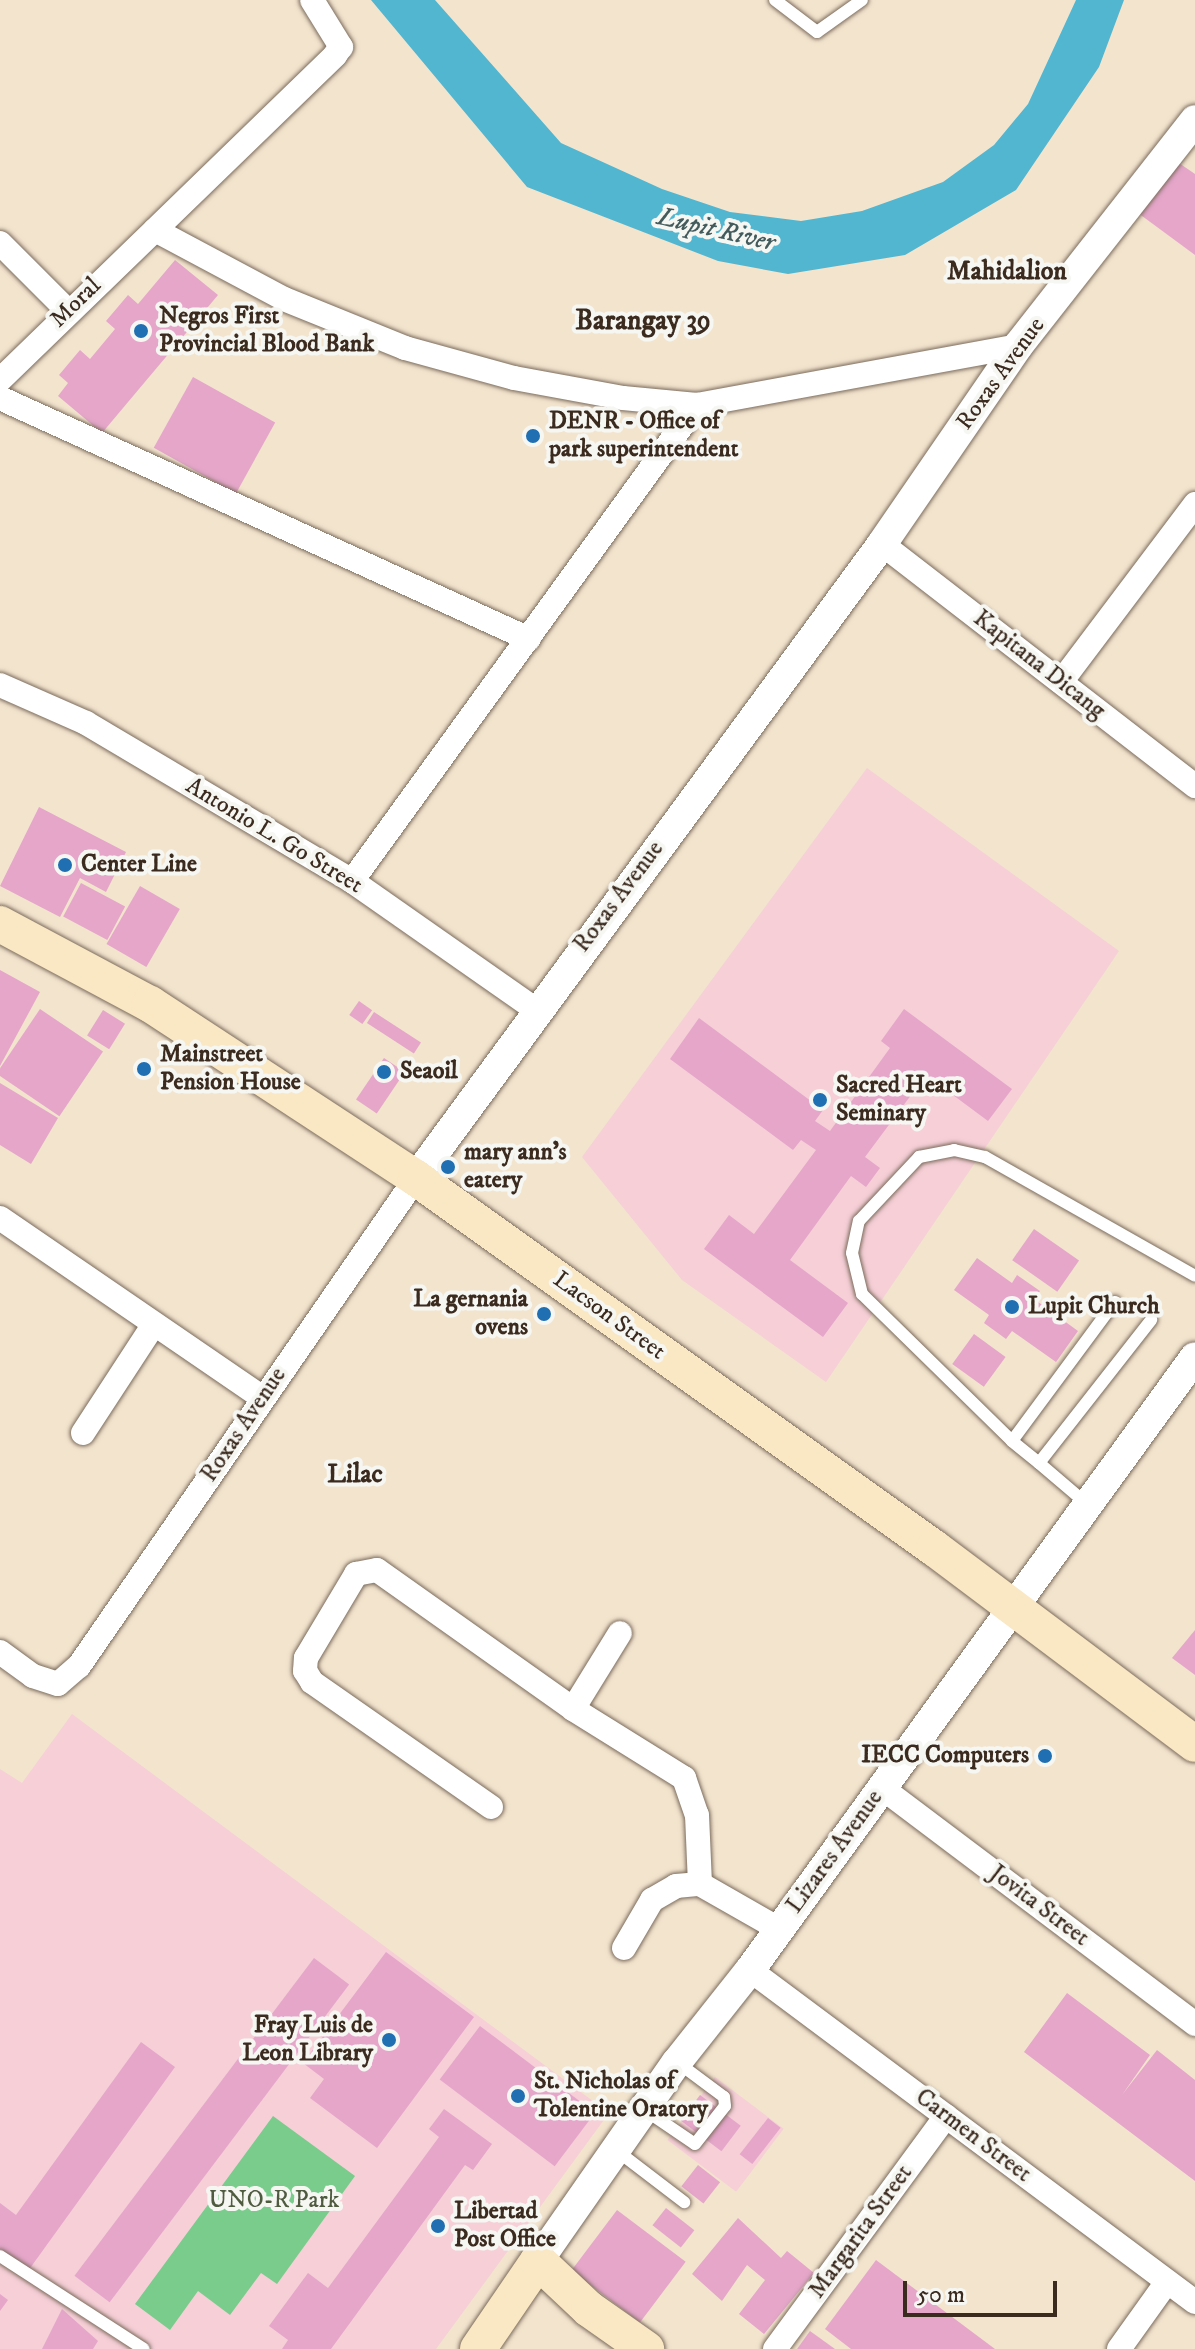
<!DOCTYPE html>
<style>
body{margin:0}
#map{position:relative;width:1195px;height:2349px;overflow:hidden;background:#f3e4ce;font-family:"IM FELL DW Pica",serif}
div>[style]{position:absolute}
.built>*{inset:0;background:#f6cfd7;transform-origin:0 0}
.green>*{inset:0;background:#7acc8d}
.water>*{inset:0;background:#52b6d0}
.building>*{inset:0;background:#e5a6ca;transform-origin:0 0}
.roads{filter:drop-shadow(0 0 2px #7b6b5c) drop-shadow(0 0 2px #7b6b5c)}
.service>*{height:12px;margin:-6px;padding:0 6px;transform-origin:6px;border-radius:6px;background:#fff}
.minor>*{height:24px;margin:-12px;padding:0 12px;transform-origin:12px;border-radius:12px;background:#fff}
.tertiary>*{height:30px;margin:-15px;padding:0 15px;transform-origin:15px;border-radius:15px;background:#fff}
.secondary>*{height:36px;margin:-18px;padding:0 18px;transform-origin:18px;border-radius:18px;background:#fae7c3}
.dots>*{width:22px;height:22px;translate:-50% -50%;box-sizing:border-box;border:4px solid #f6f6f2;border-radius:50%}
span{translate:-50% -50%;white-space:nowrap;text-align:center;line-height:1.15;-webkit-text-stroke:8px #f6f6f2;paint-order:stroke}
.street-label{font-size:24px;color:#3b2a1e}
.poi-label{font-size:24px;color:#3b2a1e;font-weight:700}
.left{translate:0 -50%;text-align:left}
.right{translate:-100% -50%;text-align:right}
.park-label{font-size:24px;color:#4e5b3f}
.water-label{font-size:26px;color:#435b5c;font-style:italic}
.neighbourhood-label{font-size:26px;color:#3b2a1e;font-weight:700}
.quarter-label{font-size:28px;color:#3b2a1e;font-weight:700}
.scale{position:absolute;left:903px;top:2281px;width:154px;height:36px;box-sizing:border-box;border:4px solid #3b2a1e;border-top:0;padding-left:10px;font-size:24px;line-height:28px;white-space:nowrap;color:#3b2a1e;-webkit-text-stroke:6px #f6f6f2;paint-order:stroke}
</style>
<div id="map">
<div class="built">
<div style="clip-path:polygon(867px 768px,1119px 951px,826px 1382px,682px 1280px,582px 1157px)"></div>
<div style="clip-path:polygon(72px 1714px,609px 2113px,436px 2349px,0 2349px,0 1769px,22px 1783px)"></div>
<div style="left:715px;top:2077px;width:86px;height:79px;rotate:37deg"></div>
</div>
<div class="green">
<div style="clip-path:polygon(273px 2116px,355px 2176px,277px 2284px,261px 2273px,230px 2315px,198px 2291px,170px 2330px,135px 2304px)"></div>
</div>
<div class="water">
<div style="clip-path:polygon(371px 0,435px 0,561px 143px,662px 189px,730px 212px,801px 221px,862px 211px,943px 182px,994px 145px,1028px 104px,1076px 0,1124px 0,1099px 67px,1016px 190px,905px 255px,788px 274px,718px 261px,527px 187px)"></div>
</div>
<div class="building">
<div style="clip-path:polygon(1176px 161px,1195px 174px,1195px 255px,1138px 213px)"></div>
<div style="clip-path:polygon(175px 260px,218px 295px,102px 433px,58px 396px,68px 383px,59px 375px,80px 350px,90px 359px,115px 329px,106px 321px,128px 295px,138px 304px)"></div>
<div style="left:193px;top:377px;width:94px;height:81px;rotate:29deg"></div>
<div style="clip-path:polygon(39px 807px,126px 852px,106px 892px,80px 878px,60px 917px,0 886px)"></div>
<div style="left:81px;top:883px;width:50px;height:38px;rotate:28deg"></div>
<div style="left:140px;top:886px;width:46px;height:67px;rotate:30deg"></div>
<div style="clip-path:polygon(0 970px,40px 992px,0 1066px)"></div>
<div style="left:359px;top:1001px;width:16px;height:17px;rotate:35deg"></div>
<div style="left:40px;top:1009px;width:76px;height:78px;rotate:34deg"></div>
<div style="clip-path:polygon(904px 1009px,1012px 1089px,988px 1121px,926px 1075px,865px 1157px,880px 1168px,866px 1187px,851px 1176px,790px 1260px,848px 1303px,823px 1337px,704px 1249px,729px 1215px,754px 1234px,816px 1150px,801px 1140px,793px 1150px,670px 1059px,699px 1018px,823px 1110px,815px 1121px,830px 1131px,890px 1048px,881px 1041px)"></div>
<div style="left:103px;top:1010px;width:26px;height:30px;rotate:32deg"></div>
<div style="left:374px;top:1012px;width:56px;height:13px;rotate:33deg"></div>
<div style="left:384px;top:1058px;width:25px;height:50px;rotate:34deg"></div>
<div style="clip-path:polygon(0 1083px,58px 1118px,31px 1164px,0 1145px)"></div>
<div style="left:1034px;top:1229px;width:55px;height:38px;rotate:35deg"></div>
<div style="clip-path:polygon(977px 1258px,1012px 1283px,1017px 1275px,1040px 1291px,1034px 1299px,1078px 1331px,1056px 1362px,1012px 1331px,1006px 1339px,984px 1323px,989px 1315px,954px 1290px)"></div>
<div style="left:974px;top:1334px;width:39px;height:37px;rotate:36deg"></div>
<div style="clip-path:polygon(1195px 1630px,1195px 1675px,1172px 1658px)"></div>
<div style="clip-path:polygon(386px 1952px,474px 2017px,377px 2148px,310px 2098px,324px 2079px,303px 2063px)"></div>
<div style="left:314px;top:1958px;width:44px;height:398px;rotate:37deg"></div>
<div style="clip-path:polygon(1067px 1993px,1150px 2055px,1122px 2095px,1157px 2050px,1195px 2080px,1195px 2181px,1024px 2052px)"></div>
<div style="left:480px;top:2026px;width:144px;height:67px;rotate:37deg"></div>
<div style="clip-path:polygon(141px 2042px,175px 2067px,28px 2271px,0 2251px,0 2203px,16px 2215px)"></div>
<div style="left:700px;top:2095px;width:51px;height:32px;rotate:37deg"></div>
<div style="clip-path:polygon(444px 2109px,492px 2144px,473px 2170px,465px 2165px,331px 2349px,282px 2349px,288px 2340px,269px 2326px,308px 2273px,328px 2288px,439px 2137px,429px 2129px)"></div>
<div style="left:768px;top:2118px;width:16px;height:46px;rotate:38deg"></div>
<div style="left:698px;top:2165px;width:28px;height:27px;rotate:38deg"></div>
<div style="left:666px;top:2208px;width:36px;height:22px;rotate:38deg"></div>
<div style="left:617px;top:2210px;width:86px;height:76px;rotate:37deg"></div>
<div style="clip-path:polygon(738px 2218px,781px 2258px,787px 2251px,814px 2273px,764px 2334px,739px 2314px,765px 2280px,747px 2265px,722px 2301px,692px 2274px)"></div>
<div style="clip-path:polygon(876px 2260px,995px 2349px,851px 2349px,825px 2329px)"></div>
<div style="clip-path:polygon(0 2294px,8px 2300px,0 2311px)"></div>
<div style="clip-path:polygon(62px 2309px,98px 2341px,93px 2349px,42px 2349px)"></div>
<div style="clip-path:polygon(810px 2331px,835px 2349px,797px 2349px)"></div>
</div>
<div class="roads">
<div class="service">
<div style="left:775px;top:0;width:53px;rotate:37.3deg"></div>
<div style="left:817px;top:32px;width:55px;rotate:-35.4deg"></div>
<div style="left:1012px;top:1441px;width:210px;rotate:-135.6deg"></div>
<div style="left:862px;top:1294px;width:42px;rotate:-103.7deg"></div>
<div style="left:852px;top:1253px;width:33px;rotate:-78deg"></div>
<div style="left:859px;top:1221px;width:88px;rotate:-46.8deg"></div>
<div style="left:919px;top:1157px;width:36px;rotate:-11deg"></div>
<div style="left:954px;top:1150px;width:32px;rotate:13deg"></div>
<div style="left:985px;top:1157px;width:241px;rotate:29.5deg"></div>
<div style="left:1039px;top:1463px;width:35px;rotate:-141deg"></div>
<div style="left:1012px;top:1441px;width:173px;rotate:-53.5deg"></div>
<div style="left:1087px;top:1504px;width:63px;rotate:-139.5deg"></div>
<div style="left:1039px;top:1463px;width:182px;rotate:-51.9deg"></div>
<div style="left:645px;top:2110px;width:60px;rotate:34.2deg"></div>
<div style="left:695px;top:2144px;width:48px;rotate:-51.7deg"></div>
<div style="left:725px;top:2106px;width:9px;rotate:-96deg"></div>
<div style="left:724px;top:2097px;width:59px;rotate:-143.3deg"></div>
<div style="left:616px;top:2150px;width:86px;rotate:37.4deg"></div>
<div style="left:0;top:2256px;width:171px;rotate:32.9deg"></div>
</div>
<div class="minor">
<div style="left:155px;top:230px;width:146px;rotate:28.1deg"></div>
<div style="left:284px;top:299px;width:131px;rotate:22deg"></div>
<div style="left:405px;top:348px;width:113px;rotate:15.4deg"></div>
<div style="left:514px;top:378px;width:111px;rotate:10.4deg"></div>
<div style="left:623px;top:398px;width:74px;rotate:5.4deg"></div>
<div style="left:697px;top:405px;width:326px;rotate:-10.4deg"></div>
<div style="left:0;top:243px;width:95px;rotate:45deg"></div>
<div style="left:0;top:380px;width:467px;rotate:-44.1deg"></div>
<div style="left:335px;top:55px;width:10px;rotate:-53deg"></div>
<div style="left:341px;top:47px;width:55px;rotate:-121.7deg"></div>
<div style="left:0;top:398px;width:581px;rotate:24.49deg"></div>
<div style="left:882px;top:544px;width:396px;rotate:37.7deg"></div>
<div style="left:1061px;top:682px;width:223px;rotate:-53deg"></div>
<div style="left:0;top:685px;width:94px;rotate:23.8deg"></div>
<div style="left:86px;top:723px;width:309px;rotate:30.7deg"></div>
<div style="left:352px;top:881px;width:223px;rotate:35deg"></div>
<div style="left:352px;top:881px;width:588px;rotate:-54.07deg"></div>
<div style="left:0;top:1218px;width:319px;rotate:34.4deg"></div>
<div style="left:83px;top:1433px;width:130px;rotate:-56.9deg"></div>
<div style="left:0;top:1652px;width:41px;rotate:36deg"></div>
<div style="left:33px;top:1676px;width:26px;rotate:18deg"></div>
<div style="left:58px;top:1684px;width:28px;rotate:-41deg"></div>
<div style="left:79px;top:1666px;width:593px;rotate:-55.37deg"></div>
<div style="left:573px;top:1709px;width:89px;rotate:-58.3deg"></div>
<div style="left:882px;top:1788px;width:392px;rotate:37deg"></div>
<div style="left:491px;top:1807px;width:218px;rotate:-145.1deg"></div>
<div style="left:312px;top:1682px;width:13px;rotate:-122deg"></div>
<div style="left:305px;top:1671px;width:13px;rotate:-86deg"></div>
<div style="left:306px;top:1658px;width:98px;rotate:-59.2deg"></div>
<div style="left:356px;top:1574px;width:21px;rotate:-11deg"></div>
<div style="left:377px;top:1570px;width:240px;rotate:35.3deg"></div>
<div style="left:573px;top:1709px;width:131px;rotate:31.9deg"></div>
<div style="left:684px;top:1778px;width:39px;rotate:71deg"></div>
<div style="left:697px;top:1815px;width:69px;rotate:87.5deg"></div>
<div style="left:700px;top:1884px;width:91px;rotate:29.7deg"></div>
<div style="left:624px;top:1948px;width:56px;rotate:-59.7deg"></div>
<div style="left:652px;top:1900px;width:28px;rotate:-30deg"></div>
<div style="left:676px;top:1886px;width:24px;rotate:-5deg"></div>
<div style="left:750px;top:1970px;width:555px;rotate:36.73deg"></div>
<div style="left:775px;top:2349px;width:289px;rotate:-53.7deg"></div>
<div style="left:1119px;top:2349px;width:82px;rotate:-54.4deg"></div>
</div>
<div class="tertiary">
<div style="left:416px;top:1178px;width:787px;rotate:-53.68deg"></div>
<div style="left:882px;top:544px;width:240px;rotate:-55.5deg"></div>
<div style="left:1018px;top:346px;width:287px;rotate:-51.9deg"></div>
<div style="left:538px;top:2261px;width:243px;rotate:-55.1deg"></div>
<div style="left:677px;top:2062px;width:117px;rotate:-51.6deg"></div>
<div style="left:750px;top:1970px;width:757px;rotate:-54.02deg"></div>
</div>
<div class="secondary">
<div style="left:0;top:924px;width:170px;rotate:28.1deg"></div>
<div style="left:150px;top:1004px;width:318px;rotate:33.2deg"></div>
<div style="left:416px;top:1178px;width:637px;rotate:35.54deg"></div>
<div style="left:934px;top:1548px;width:326px;rotate:36.9deg"></div>
<div style="left:478px;top:2349px;width:107px;rotate:-55.7deg"></div>
<div style="left:538px;top:2261px;width:70px;rotate:43.3deg"></div>
<div style="left:589px;top:2309px;width:70px;rotate:35.1deg"></div>
</div>
</div>
<div class="dots">
<div style="left:141px;top:331px;background:#1f6fb2"></div>
<div style="left:533px;top:436px;background:#1f6fb2"></div>
<div style="left:65px;top:865px;background:#1f6fb2"></div>
<div style="left:144px;top:1069px;background:#1f6fb2"></div>
<div style="left:384px;top:1072px;background:#1f6fb2"></div>
<div style="left:820px;top:1100px;background:#1f6fb2"></div>
<div style="left:448px;top:1167px;background:#1f6fb2"></div>
<div style="left:1012px;top:1307px;background:#1f6fb2"></div>
<div style="left:544px;top:1314px;background:#1f6fb2"></div>
<div style="left:1045px;top:1756px;background:#1f6fb2"></div>
<div style="left:389px;top:2040px;background:#1f6fb2"></div>
<div style="left:518px;top:2096px;background:#1f6fb2"></div>
<div style="left:438px;top:2226px;background:#1f6fb2"></div>
</div>
<div class="street-label">
<span style="left:76px;top:303px;rotate:-44deg">Moral</span>
<span style="left:1001px;top:374px;rotate:-54deg">Roxas Avenue</span>
<span style="left:1039px;top:665px;rotate:38deg">Kapitana Dicang</span>
<span style="left:274px;top:836px;rotate:31deg">Antonio L. Go Street</span>
<span style="left:619px;top:897px;rotate:-53deg">Roxas Avenue</span>
<span style="left:609px;top:1316px;rotate:36deg">Lacson Street</span>
<span style="left:244px;top:1425px;rotate:-56deg">Roxas Avenue</span>
<span style="left:835px;top:1852px;rotate:-54deg">Lizares Avenue</span>
<span style="left:1039px;top:1906px;rotate:37deg">Jovita Street</span>
<span style="left:973px;top:2136px;rotate:37deg">Carmen Street</span>
<span style="left:861px;top:2232px;rotate:-54deg">Margarita Street</span>
</div>
<div class="poi-label">
<span class="left" style="left:159px;top:331px">Negros First<br>Provincial Blood Bank</span>
<span class="left" style="left:549px;top:436px">DENR - Office of<br>park superintendent</span>
<span class="left" style="left:81px;top:865px">Center Line</span>
<span class="left" style="left:160px;top:1069px">Mainstreet<br>Pension House</span>
<span class="left" style="left:400px;top:1072px">Seaoil</span>
<span class="left" style="left:836px;top:1100px">Sacred Heart<br>Seminary</span>
<span class="left" style="left:464px;top:1167px">mary ann's<br>eatery</span>
<span class="right" style="left:528px;top:1314px">La gernania<br>ovens</span>
<span class="left" style="left:1028px;top:1307px">Lupit Church</span>
<span class="right" style="left:1029px;top:1756px">IECC Computers</span>
<span class="right" style="left:373px;top:2040px">Fray Luis de<br>Leon Library</span>
<span class="left" style="left:534px;top:2096px">St. Nicholas of<br>Tolentine Oratory</span>
<span class="left" style="left:454px;top:2226px">Libertad<br>Post Office</span>
</div>
<div class="park-label">
<span style="left:274px;top:2201px">UNO-R Park</span>
</div>
<div class="water-label">
<span style="left:716px;top:230px;rotate:13deg">Lupit River</span>
</div>
<div class="neighbourhood-label">
<span style="left:1007px;top:272px">Mahidalion</span>
<span style="left:355px;top:1475px">Lilac</span>
</div>
<div class="quarter-label">
<span style="left:643px;top:321px">Barangay 39</span>
</div>
<div class="scale">50 m</div>
</div>
